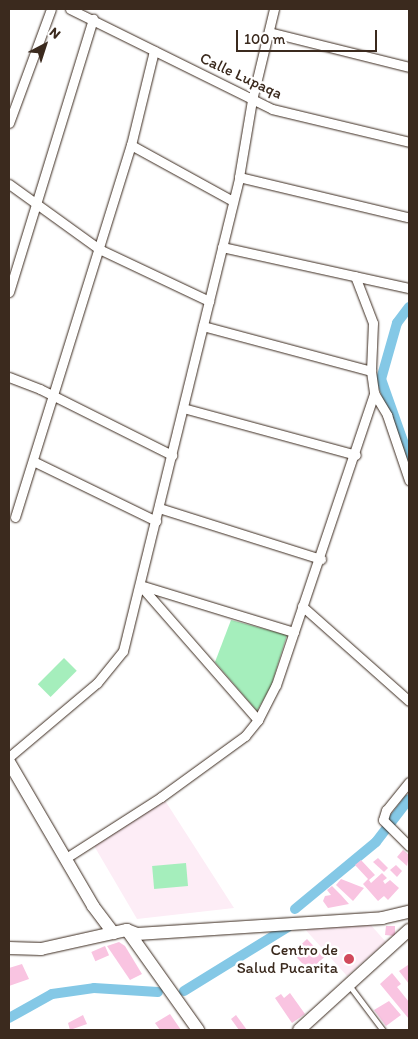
<!DOCTYPE html>
<style>
body{margin:0}
#map{position:relative;width:418px;height:1039px;overflow:hidden;background:#fff;font-family:Itim,sans-serif}
div>[style]{position:absolute}
.built>*{inset:0;background:#fdedf6}
.green>*{inset:0;background:#a5eebc;transform-origin:0 0}
.canal>*{height:10px;margin:-5px;padding:0 5px;transform-origin:5px;border-radius:5px;background:#84c8e6}
.building>*{inset:0;background:#f9c4e1;transform-origin:0 0}
.roads{filter:drop-shadow(0 0 1px #3b2a1e) drop-shadow(0 0 1px #3b2a1e)}
.lane>*{height:4.5px;margin:-2.25px;padding:0 2.25px;transform-origin:2.25px;border-radius:2.25px;background:#fff}
.street>*{height:9px;margin:-4.5px;padding:0 4.5px;transform-origin:4.5px;border-radius:4.5px;background:#fff}
.secondary>*{height:12px;margin:-6px;padding:0 6px;transform-origin:6px;border-radius:6px;background:#fff}
.dots>*{width:14px;height:14px;translate:-50% -50%;box-sizing:border-box;border:2px solid #fff;border-radius:50%}
span{translate:-50% -50%;white-space:nowrap;text-align:center;line-height:1.15;-webkit-text-stroke:5px #fff;paint-order:stroke}
.street-label{font-size:16px;color:#3b2a1e}
.poi-label{font-size:16px;color:#3b2a1e}
.right{translate:-100% -50%;text-align:right}
.frame{position:absolute;inset:0;border:10px solid #3b2a1e;pointer-events:none}
.north{position:absolute;left:20px;top:20px;width:50px;height:50px;-webkit-text-stroke:4px #fff;paint-order:stroke;rotate:40deg;font-size:14px;font-weight:700;line-height:20px;text-align:center;color:#3b2a1e}
.north::after{content:'';display:block;margin:auto;width:18px;height:22px;background:#3b2a1e;clip-path:polygon(50% 0,100% 100%,50% 72%,0 100%)}
.scale{position:absolute;left:236px;top:30px;width:141px;height:22px;box-sizing:border-box;border:2px solid #3b2a1e;border-top:0;padding-left:6px;font-size:15px;line-height:18px;white-space:nowrap;color:#3b2a1e;-webkit-text-stroke:4px #fff;paint-order:stroke}
</style>
<div id="map">
<div class="built">
<div style="clip-path:polygon(164px 799px,234px 908px,137px 919px,93px 844px)"></div>
<div style="clip-path:polygon(369px 923px,386px 942px,347px 976px,303px 927px)"></div>
</div>
<div class="green">
<div style="clip-path:polygon(231px 620px,287px 635px,271px 686px,257px 711px,215px 662px)"></div>
<div style="left:64px;top:658px;width:18px;height:37px;rotate:45deg"></div>
<div style="left:186px;top:863px;width:23px;height:34px;rotate:85deg"></div>
</div>
<div class="canal">
<div style="left:409px;top:307px;width:20px;rotate:127deg"></div>
<div style="left:397px;top:323px;width:58px;rotate:105.9deg"></div>
<div style="left:381px;top:379px;width:84px;rotate:70.5deg"></div>
<div style="left:295px;top:909px;width:105px;rotate:-39.6deg"></div>
<div style="left:376px;top:842px;width:54px;rotate:-52.5deg"></div>
<div style="left:184px;top:991px;width:122px;rotate:-31.6deg"></div>
<div style="left:9px;top:1018px;width:49px;rotate:-29.2deg"></div>
<div style="left:52px;top:994px;width:42px;rotate:-8.1deg"></div>
<div style="left:94px;top:988px;width:64px;rotate:3.6deg"></div>
</div>
<div class="building">
<div style="clip-path:polygon(403px 850px,409px 855px,407px 866px,397px 857px)"></div>
<div style="clip-path:polygon(378px 858px,388px 868px,384px 872px,373px 862px)"></div>
<div style="clip-path:polygon(361px 860px,375px 875px,369px 880px,371px 883px,382px 873px,387px 878px,383px 881px,385px 884px,390px 880px,399px 888px,388px 900px,384px 896px,378px 901px,363px 884px,368px 879px,355px 865px)"></div>
<div style="clip-path:polygon(396px 865px,402px 871px,397px 877px,390px 870px)"></div>
<div style="clip-path:polygon(341px 879px,364px 888px,353px 901px,336px 885px)"></div>
<div style="clip-path:polygon(332px 886px,341px 895px,349px 904px,328px 908px,323px 901px,325px 896px,331px 895px,327px 890px)"></div>
<div style="clip-path:polygon(386px 926px,395px 926px,395px 936px,385px 935px)"></div>
<div style="left:307px;top:939px;width:25px;height:20px;rotate:47deg"></div>
<div style="clip-path:polygon(119px 942px,125px 946px,142px 974px,130px 980px,107px 946px)"></div>
<div style="left:105px;top:946px;width:10px;height:15px;rotate:66deg"></div>
<div style="clip-path:polygon(22px 964px,29px 979px,9px 986px,9px 968px)"></div>
<div style="clip-path:polygon(408px 965px,409px 967px,409px 984px,399px 971px)"></div>
<div style="clip-path:polygon(392px 973px,401px 984px,397px 987px,409px 1002px,409px 1019px,380px 984px)"></div>
<div style="clip-path:polygon(290px 993px,305px 1014px,292px 1023px,275px 998px,281px 994px,284px 998px)"></div>
<div style="clip-path:polygon(389px 1001px,401px 1015px,386px 1026px,374px 1010px)"></div>
<div style="clip-path:polygon(170px 1014px,181px 1030px,160px 1030px,155px 1023px)"></div>
<div style="clip-path:polygon(83px 1015px,87px 1024px,70px 1030px,68px 1023px)"></div>
<div style="clip-path:polygon(236px 1015px,247px 1030px,239px 1030px,231px 1019px)"></div>
</div>
<div class="roads">
<div class="lane">
<div style="left:350px;top:986px;width:55px;rotate:53.1deg"></div>
</div>
<div class="street">
<div style="left:70px;top:9px;width:225px;rotate:26.3deg"></div>
<div style="left:272px;top:109px;width:141px;rotate:13.5deg"></div>
<div style="left:269px;top:32px;width:144px;rotate:14deg"></div>
<div style="left:9px;top:123px;width:121px;rotate:-69.8deg"></div>
<div style="left:131px;top:145px;width:116px;rotate:28.8deg"></div>
<div style="left:239px;top:177px;width:173px;rotate:13.4deg"></div>
<div style="left:9px;top:184px;width:111px;rotate:35.8deg"></div>
<div style="left:99px;top:249px;width:122px;rotate:25.3deg"></div>
<div style="left:222px;top:247px;width:191px;rotate:12.4deg"></div>
<div style="left:355px;top:276px;width:50px;rotate:69deg"></div>
<div style="left:373px;top:323px;width:48px;rotate:92.4deg"></div>
<div style="left:371px;top:371px;width:22px;rotate:82deg"></div>
<div style="left:374px;top:393px;width:26px;rotate:59deg"></div>
<div style="left:387px;top:415px;width:69px;rotate:71.3deg"></div>
<div style="left:9px;top:292px;width:286px;rotate:-72.9deg"></div>
<div style="left:203px;top:326px;width:174px;rotate:15deg"></div>
<div style="left:9px;top:377px;width:33px;rotate:21deg"></div>
<div style="left:40px;top:389px;width:148px;rotate:26.6deg"></div>
<div style="left:183px;top:408px;width:179px;rotate:15.2deg"></div>
<div style="left:33px;top:461px;width:137px;rotate:26deg"></div>
<div style="left:159px;top:508px;width:170px;rotate:17.5deg"></div>
<div style="left:15px;top:517px;width:390px;rotate:-72.7deg"></div>
<div style="left:131px;top:145px;width:97px;rotate:-76.3deg"></div>
<div style="left:302px;top:606px;width:143px;rotate:41.6deg"></div>
<div style="left:258px;top:720px;width:179px;rotate:-131.2deg"></div>
<div style="left:140px;top:585px;width:161px;rotate:17deg"></div>
<div style="left:9px;top:757px;width:115px;rotate:-40.1deg"></div>
<div style="left:97px;top:683px;width:41px;rotate:-50.9deg"></div>
<div style="left:123px;top:651px;width:488px;rotate:-76.2deg"></div>
<div style="left:239px;top:177px;width:78px;rotate:-80.4deg"></div>
<div style="left:252px;top:100px;width:94px;rotate:-76.4deg"></div>
<div style="left:409px;top:782px;width:36px;rotate:129deg"></div>
<div style="left:386px;top:810px;width:10px;rotate:107deg"></div>
<div style="left:383px;top:820px;width:37px;rotate:45deg"></div>
<div style="left:66px;top:858px;width:113px;rotate:-32.7deg"></div>
<div style="left:161px;top:797px;width:104px;rotate:-36deg"></div>
<div style="left:245px;top:736px;width:21px;rotate:-51deg"></div>
<div style="left:258px;top:720px;width:39px;rotate:-63deg"></div>
<div style="left:276px;top:685px;width:308px;rotate:-71.4deg"></div>
</div>
<div class="secondary">
<div style="left:9px;top:762px;width:167px;rotate:59.7deg"></div>
<div style="left:93px;top:906px;width:34px;rotate:53deg"></div>
<div style="left:127px;top:930px;width:123px;rotate:54.6deg"></div>
<div style="left:9px;top:948px;width:32px;rotate:2deg"></div>
<div style="left:41px;top:949px;width:88px;rotate:-12.5deg"></div>
<div style="left:127px;top:930px;width:11px;rotate:22deg"></div>
<div style="left:137px;top:934px;width:246px;rotate:-3.7deg"></div>
<div style="left:382px;top:918px;width:28px;rotate:-13deg"></div>
<div style="left:299px;top:1030px;width:149px;rotate:-42.3deg"></div>
</div>
</div>
<div class="dots">
<div style="left:349px;top:959px;background:#d1495b"></div>
</div>
<div class="street-label">
<span style="left:241px;top:76px;rotate:25deg">Calle Lupaqa</span>
</div>
<div class="poi-label">
<span class="right" style="left:338px;top:959px">Centro de<br>Salud Pucarita</span>
</div>
<div class="frame"></div>
<div class="north">N</div>
<div class="scale">100 m</div>
</div>
